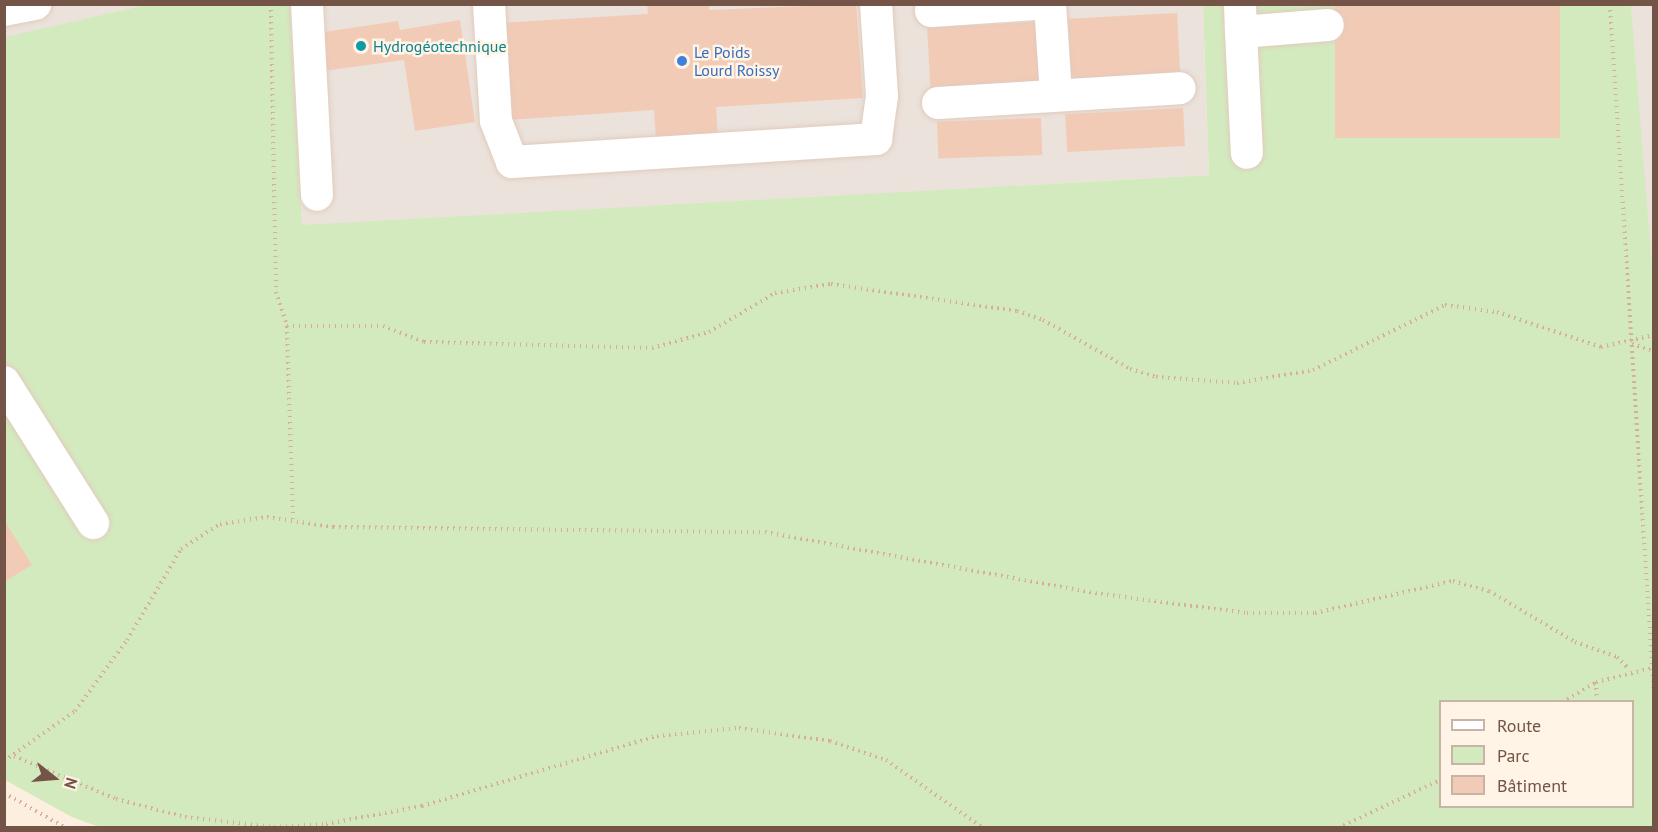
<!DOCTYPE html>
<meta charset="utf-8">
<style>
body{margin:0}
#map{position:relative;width:1658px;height:832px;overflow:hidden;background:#fdefe0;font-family:"PT Sans",sans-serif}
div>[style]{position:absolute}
.industrial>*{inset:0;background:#ebe2dc}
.green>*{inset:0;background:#d3eabf}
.building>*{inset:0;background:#f2cbb7;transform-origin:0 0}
.path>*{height:4px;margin-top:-2px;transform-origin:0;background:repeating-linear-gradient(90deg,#d7ae9b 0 1.5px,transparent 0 6px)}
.roads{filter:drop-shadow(0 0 2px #e1cbbc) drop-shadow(0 0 2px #e1cbbc)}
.minor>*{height:32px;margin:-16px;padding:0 16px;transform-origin:16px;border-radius:16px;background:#fff}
.dots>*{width:16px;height:16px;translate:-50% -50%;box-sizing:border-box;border:3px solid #fff4e6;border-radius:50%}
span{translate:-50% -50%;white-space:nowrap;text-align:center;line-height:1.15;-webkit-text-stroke:5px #fff4e6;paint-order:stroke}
.culture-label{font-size:16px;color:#0d838f}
.left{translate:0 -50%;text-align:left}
.shop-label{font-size:16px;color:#366cbe}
.frame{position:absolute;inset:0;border:6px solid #735447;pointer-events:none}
.legend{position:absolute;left:1439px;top:700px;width:195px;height:108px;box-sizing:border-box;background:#fff4e6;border:2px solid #c7b4a6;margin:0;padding:8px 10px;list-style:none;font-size:18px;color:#735447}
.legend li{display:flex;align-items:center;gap:12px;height:30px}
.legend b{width:30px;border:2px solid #c7b4a6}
.north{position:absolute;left:24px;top:748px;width:60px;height:60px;-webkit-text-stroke:4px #fff4e6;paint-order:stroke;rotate:107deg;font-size:16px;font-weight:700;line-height:24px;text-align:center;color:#735447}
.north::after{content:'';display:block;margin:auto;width:21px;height:27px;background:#735447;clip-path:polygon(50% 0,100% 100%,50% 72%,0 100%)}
</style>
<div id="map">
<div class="industrial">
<div style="clip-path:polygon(5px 4px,145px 5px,5px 37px)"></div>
<div style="clip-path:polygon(290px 5px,1203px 5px,1209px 175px,302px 226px)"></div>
<div style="clip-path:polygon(1631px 5px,1653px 5px,1653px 292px)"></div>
</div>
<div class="green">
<div style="clip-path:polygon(evenodd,145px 5px,290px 5px,302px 225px,1209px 175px,1203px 5px,1631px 5px,1654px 292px,1653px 827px,102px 828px,72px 817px,5px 780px,4px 37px,145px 5px,1440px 702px,1632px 702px,1632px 806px,1440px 806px,1440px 702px)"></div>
</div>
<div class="building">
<div style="clip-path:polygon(647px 4px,709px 4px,709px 10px,856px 4px,863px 98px,716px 107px,718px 136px,656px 140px,654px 110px,507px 120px,501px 23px,648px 14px)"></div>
<div style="left:1335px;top:4px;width:225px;height:134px"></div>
<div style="left:1177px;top:13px;width:62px;height:109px;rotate:87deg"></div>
<div style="clip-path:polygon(460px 20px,475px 122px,415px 131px,404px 60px,323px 71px,317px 33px,398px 21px,400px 30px)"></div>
<div style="left:1036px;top:22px;width:61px;height:109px;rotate:87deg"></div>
<div style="left:1183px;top:108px;width:38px;height:118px;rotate:87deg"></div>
<div style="left:1041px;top:118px;width:37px;height:104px;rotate:88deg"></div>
<div style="clip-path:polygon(4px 520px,32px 565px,4px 582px)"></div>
</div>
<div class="path">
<div style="left:271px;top:4px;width:288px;rotate:89deg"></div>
<div style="left:276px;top:292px;width:36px;rotate:72deg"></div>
<div style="left:287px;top:326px;width:193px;rotate:88.2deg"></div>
<div style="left:1610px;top:4px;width:692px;rotate:86.36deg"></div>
<div style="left:287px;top:326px;width:96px"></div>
<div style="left:383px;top:326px;width:44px;rotate:21.3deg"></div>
<div style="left:424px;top:342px;width:228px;rotate:1.5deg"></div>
<div style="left:652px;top:348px;width:59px;rotate:-15.7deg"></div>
<div style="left:709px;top:332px;width:77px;rotate:-30.6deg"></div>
<div style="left:775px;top:293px;width:57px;rotate:-9.1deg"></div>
<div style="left:831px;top:284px;width:188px;rotate:8.3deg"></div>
<div style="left:1017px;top:311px;width:28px;rotate:19deg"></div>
<div style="left:1043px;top:320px;width:100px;rotate:29.4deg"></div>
<div style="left:1130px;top:369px;width:27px;rotate:17deg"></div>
<div style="left:1156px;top:377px;width:81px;rotate:4.2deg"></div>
<div style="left:1237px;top:383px;width:77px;rotate:-9.7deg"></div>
<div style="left:1313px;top:370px;width:147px;rotate:-26.2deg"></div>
<div style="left:1445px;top:305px;width:52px;rotate:7.7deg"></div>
<div style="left:1497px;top:312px;width:110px;rotate:18.6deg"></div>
<div style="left:1601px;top:347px;width:54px;rotate:-12.8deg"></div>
<div style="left:1632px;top:344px;width:23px;rotate:18deg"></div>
<div style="left:1596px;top:682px;width:20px;rotate:87deg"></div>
<div style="left:1562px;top:702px;width:39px;rotate:-30deg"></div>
<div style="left:1596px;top:682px;width:59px;rotate:-13.8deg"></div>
<div style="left:14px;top:756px;width:111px;rotate:22.9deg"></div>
<div style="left:116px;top:799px;width:71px;rotate:14.6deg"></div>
<div style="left:185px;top:817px;width:90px;rotate:6.4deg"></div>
<div style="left:274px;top:827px;width:52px;rotate:-3.3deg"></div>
<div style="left:326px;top:824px;width:98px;rotate:-10.6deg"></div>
<div style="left:422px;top:806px;width:245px;rotate:-16.6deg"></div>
<div style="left:657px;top:736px;width:82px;rotate:-5.6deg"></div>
<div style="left:739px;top:728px;width:92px;rotate:8.1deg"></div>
<div style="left:830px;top:741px;width:59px;rotate:18.7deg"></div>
<div style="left:886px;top:760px;width:118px;rotate:35deg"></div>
<div style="left:4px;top:761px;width:87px;rotate:-35.2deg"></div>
<div style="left:75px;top:711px;width:88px;rotate:-53.8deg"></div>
<div style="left:127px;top:640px;width:106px;rotate:-59.3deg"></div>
<div style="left:181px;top:549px;width:46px;rotate:-32.7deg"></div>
<div style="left:220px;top:524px;width:48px;rotate:-8.5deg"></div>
<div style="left:267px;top:517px;width:67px;rotate:8.6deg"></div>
<div style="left:333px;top:527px;width:432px;rotate:0.7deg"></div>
<div style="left:765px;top:532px;width:342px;rotate:10.5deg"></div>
<div style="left:1101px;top:594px;width:147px;rotate:7.4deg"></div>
<div style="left:1247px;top:613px;width:68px"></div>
<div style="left:1315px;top:613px;width:142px;rotate:-13.1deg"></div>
<div style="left:1453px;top:581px;width:37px;rotate:16deg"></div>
<div style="left:1489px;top:591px;width:100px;rotate:30.7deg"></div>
<div style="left:1575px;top:642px;width:45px;rotate:19.7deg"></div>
<div style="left:1617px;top:657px;width:18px;rotate:45deg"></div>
<div style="left:4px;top:793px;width:71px;rotate:29.4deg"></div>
<div style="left:1605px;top:806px;width:4px;rotate:90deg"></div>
<div style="left:1338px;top:828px;width:113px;rotate:-25.2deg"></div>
</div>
<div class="roads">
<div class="minor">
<div style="left:307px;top:4px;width:191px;rotate:87deg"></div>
<div style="left:489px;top:4px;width:117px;rotate:86.6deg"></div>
<div style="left:496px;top:121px;width:44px;rotate:68.7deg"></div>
<div style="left:512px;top:162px;width:365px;rotate:-3.6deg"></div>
<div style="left:876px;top:139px;width:43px;rotate:-82.1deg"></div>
<div style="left:882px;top:96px;width:92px;rotate:-93.7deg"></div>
<div style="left:1050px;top:4px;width:91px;rotate:86.2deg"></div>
<div style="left:1240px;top:4px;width:28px;rotate:88deg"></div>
<div style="left:1241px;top:32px;width:87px;rotate:-4.6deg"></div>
<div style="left:4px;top:10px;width:32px;rotate:-11deg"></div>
<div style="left:931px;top:11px;width:105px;rotate:-3.8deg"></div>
<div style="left:1241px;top:32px;width:121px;rotate:87.2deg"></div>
<div style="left:938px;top:103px;width:242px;rotate:-3.5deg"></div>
<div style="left:4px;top:382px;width:167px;rotate:57.7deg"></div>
</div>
</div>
<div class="dots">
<div style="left:361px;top:46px;background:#0f9aa8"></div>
<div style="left:682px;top:61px;background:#3f7fe0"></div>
</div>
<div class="culture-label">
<span class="left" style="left:373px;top:46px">Hydrogéotechnique</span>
</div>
<div class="shop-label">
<span class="left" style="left:694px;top:61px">Le Poids<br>Lourd Roissy</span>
</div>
<div class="frame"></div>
<ul class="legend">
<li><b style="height:8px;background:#fff"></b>Route</li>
<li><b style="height:16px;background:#d3eabf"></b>Parc</li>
<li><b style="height:16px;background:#f2cbb7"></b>Bâtiment</li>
</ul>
<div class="north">N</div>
</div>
